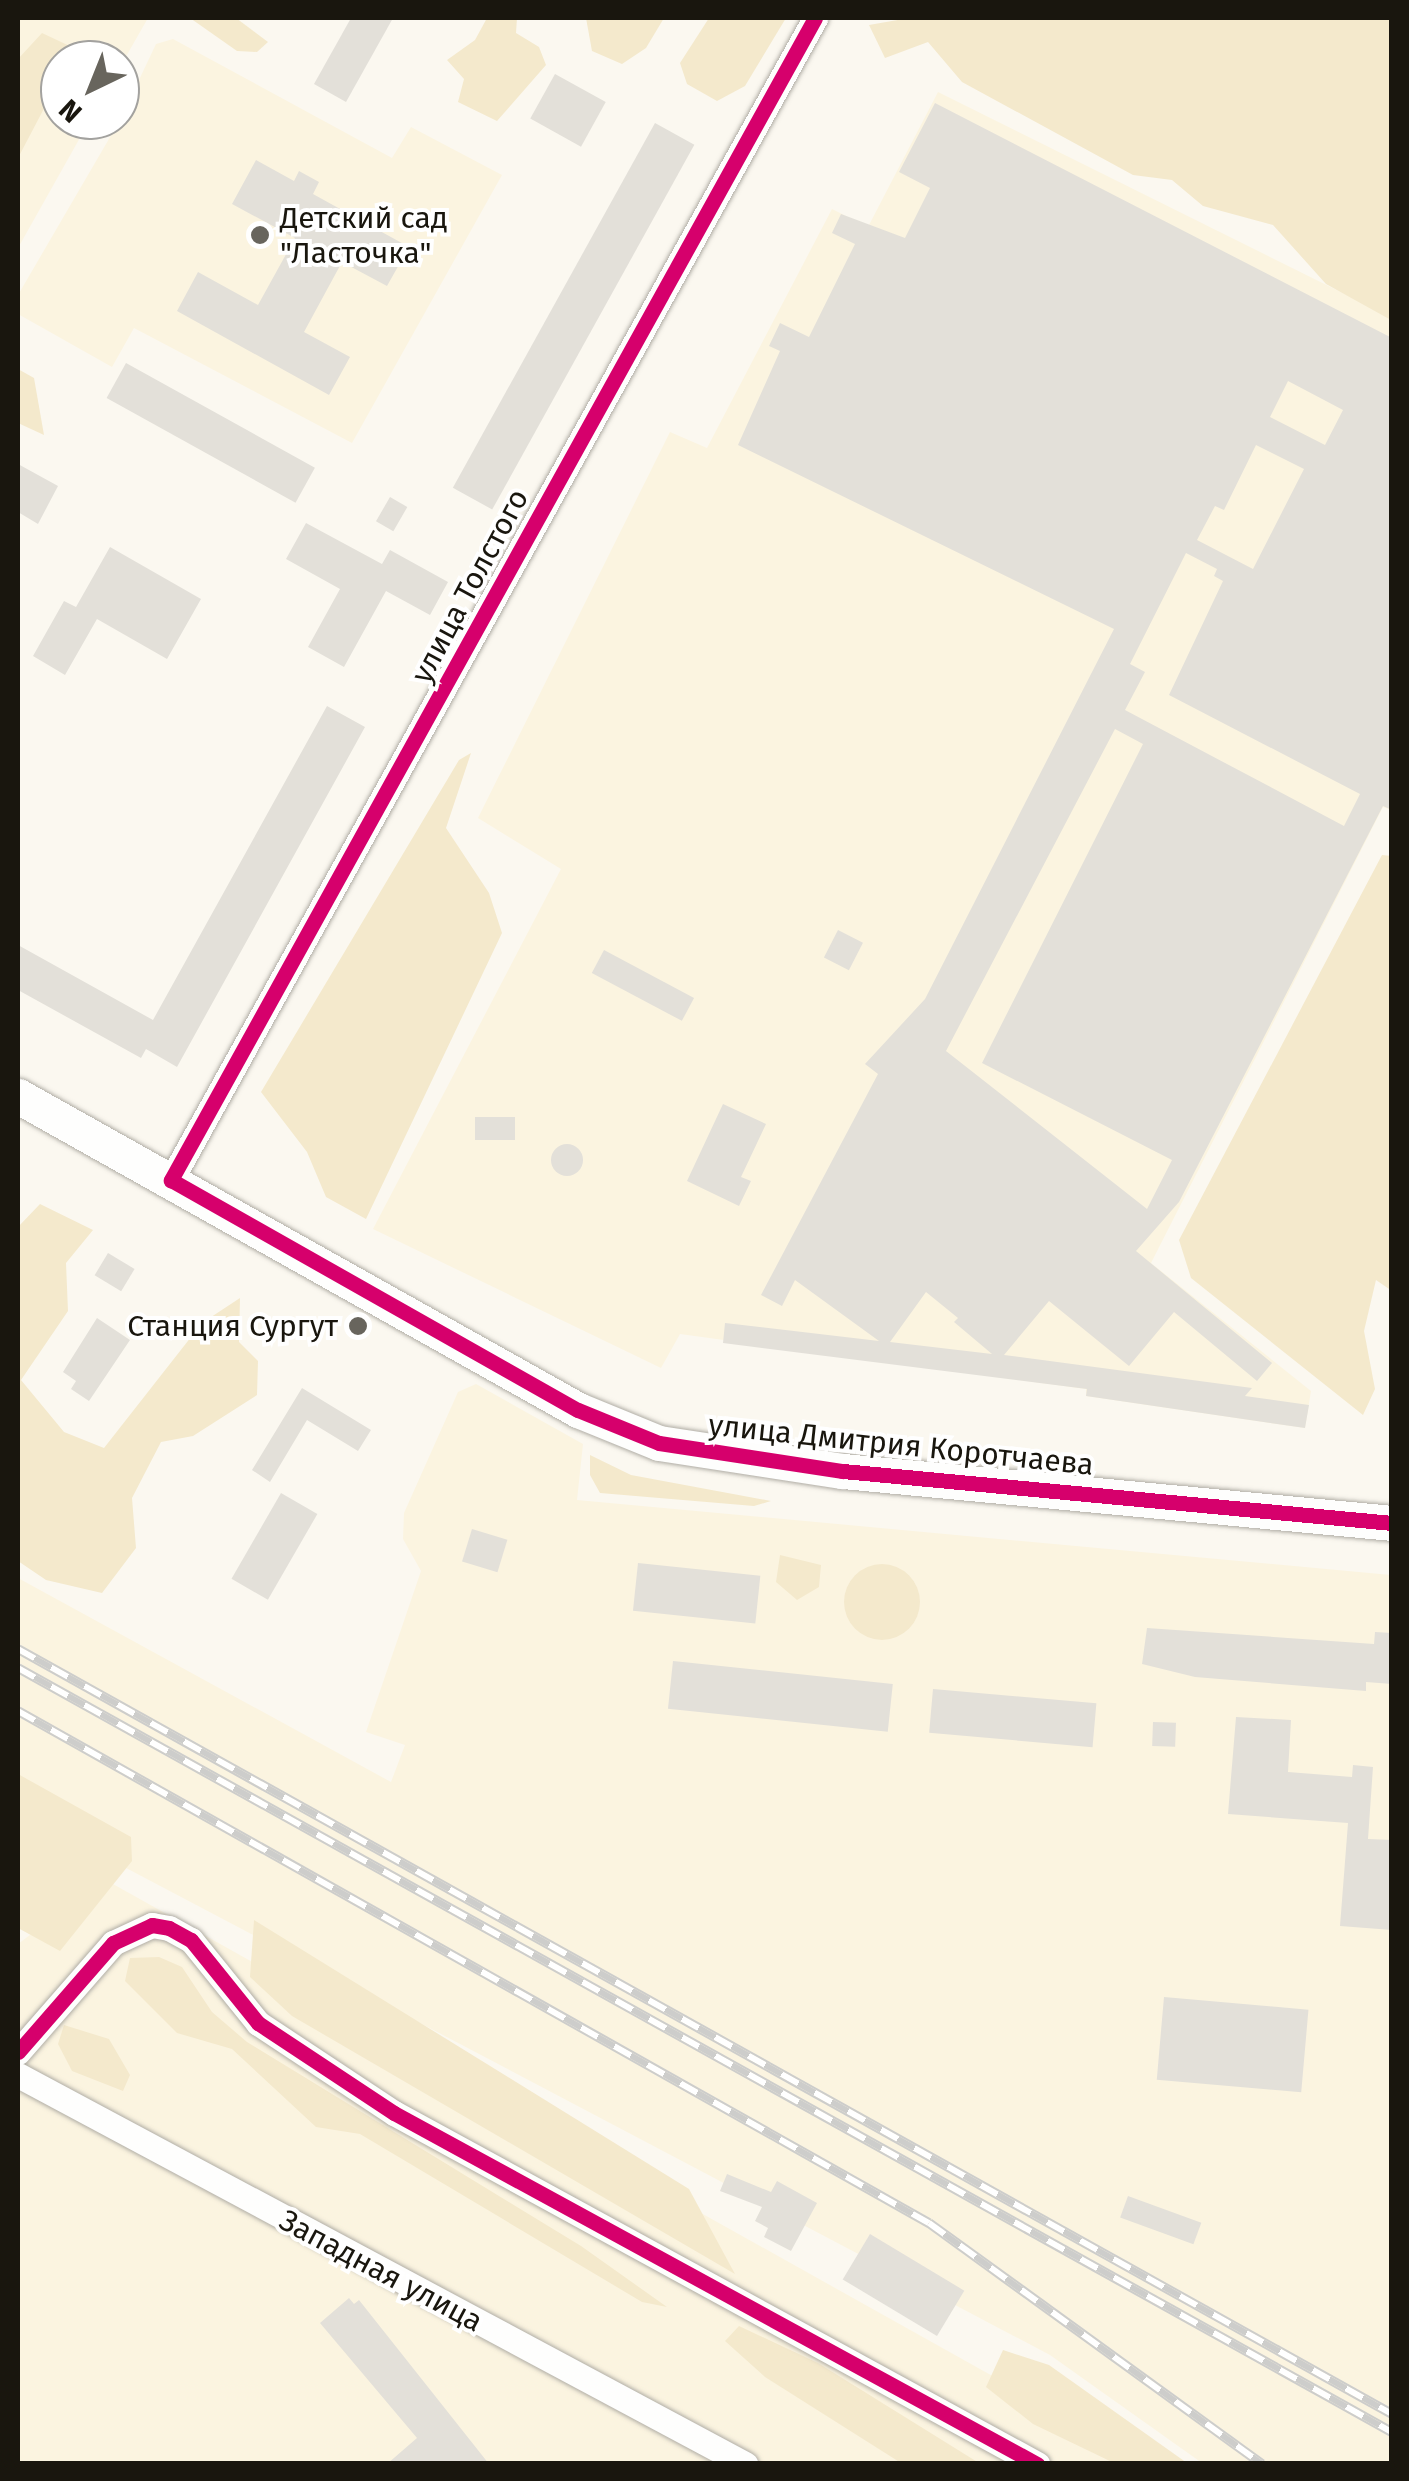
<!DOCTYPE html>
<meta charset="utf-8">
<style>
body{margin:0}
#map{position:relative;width:1409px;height:2481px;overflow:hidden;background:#fbf8f0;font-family:"Fira Sans",sans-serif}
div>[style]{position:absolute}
.built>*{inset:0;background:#fbf4e0}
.green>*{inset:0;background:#f4e9cc}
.round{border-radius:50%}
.building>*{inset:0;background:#e3e0d9;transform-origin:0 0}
.roads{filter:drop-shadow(0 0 2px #b0ada5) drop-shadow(0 0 2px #b0ada5)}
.street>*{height:25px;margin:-12.5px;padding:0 12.5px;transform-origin:12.5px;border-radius:12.5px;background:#fefefd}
.secondary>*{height:35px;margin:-17.5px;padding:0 17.5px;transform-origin:17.5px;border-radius:17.5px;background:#fefefd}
.rail>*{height:10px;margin-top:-5px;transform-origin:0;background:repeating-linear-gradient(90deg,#fff 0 19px,#cdcdcb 0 38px);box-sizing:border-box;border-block:2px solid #cdcdcb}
.cycleway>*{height:15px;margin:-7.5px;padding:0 7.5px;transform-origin:7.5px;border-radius:7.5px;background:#d6006c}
.dots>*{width:28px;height:28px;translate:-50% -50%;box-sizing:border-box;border:5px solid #fff;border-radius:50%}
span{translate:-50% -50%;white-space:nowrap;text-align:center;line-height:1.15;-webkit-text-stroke:8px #fff;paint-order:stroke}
.poi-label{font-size:30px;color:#19160e}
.left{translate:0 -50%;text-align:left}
.right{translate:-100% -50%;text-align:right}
.street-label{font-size:30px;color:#19160e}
.frame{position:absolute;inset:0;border:20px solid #19160e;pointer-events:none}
.north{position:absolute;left:40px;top:40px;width:100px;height:100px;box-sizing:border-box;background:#fff;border:2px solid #a3a29f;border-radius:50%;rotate:223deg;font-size:28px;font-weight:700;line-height:40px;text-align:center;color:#19160e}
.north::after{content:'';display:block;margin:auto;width:35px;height:45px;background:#68655d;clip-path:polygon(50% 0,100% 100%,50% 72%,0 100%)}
</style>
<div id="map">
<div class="built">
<div style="clip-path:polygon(18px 18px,148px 18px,120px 67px,120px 60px,60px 60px,60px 120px,90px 120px,18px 248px)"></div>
<div style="clip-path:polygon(173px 39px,392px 158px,411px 127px,502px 175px,352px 443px,134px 328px,112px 367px,18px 314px,18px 295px,120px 120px,156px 44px)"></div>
<div style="clip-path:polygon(938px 92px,1391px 317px,1391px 810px,1383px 807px,1151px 1263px,1311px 1391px,1305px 1428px,1086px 1396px,1086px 1389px,680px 1334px,661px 1368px,373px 1229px,561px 869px,478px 818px,670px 432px,707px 448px,832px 209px,868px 227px)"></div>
<div style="clip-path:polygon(476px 1384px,583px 1444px,577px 1500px,1391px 1575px,1391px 2463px,1202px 2463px,1050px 2355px,18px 1811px,18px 1578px,391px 1782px,405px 1745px,366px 1732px,421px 1571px,403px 1539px,404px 1513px,458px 1392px)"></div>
<div style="clip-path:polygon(104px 1879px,1148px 2463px,18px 2464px,18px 1944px)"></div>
</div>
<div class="green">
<div style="clip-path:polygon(190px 18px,236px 18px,268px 42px,257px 52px,237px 51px)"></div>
<div style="clip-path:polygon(487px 18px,517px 18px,516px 33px,539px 47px,546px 65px,497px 121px,458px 102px,464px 79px,447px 60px,475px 40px)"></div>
<div style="clip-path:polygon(586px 18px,664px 18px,646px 48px,622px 64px,592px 51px)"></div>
<div style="clip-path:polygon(709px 18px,786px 18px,745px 86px,717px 101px,687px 84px,680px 63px)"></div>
<div style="clip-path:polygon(909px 18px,1391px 18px,1391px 320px,1326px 284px,1273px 225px,1203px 206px,1172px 180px,1133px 175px,962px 82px,928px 42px,885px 58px,869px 25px)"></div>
<div style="clip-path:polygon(42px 33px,76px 49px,70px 60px,60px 60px,60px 78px,18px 158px,18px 59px)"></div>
<div style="clip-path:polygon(18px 369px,34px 378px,44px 435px,18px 423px)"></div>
<div style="clip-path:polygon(471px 753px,446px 828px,489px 893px,502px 933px,366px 1219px,326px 1197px,307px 1152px,261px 1092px,459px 760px)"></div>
<div style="clip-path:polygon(1382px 855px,1392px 856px,1392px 1291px,1376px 1280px,1364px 1331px,1375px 1389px,1363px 1415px,1191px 1278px,1179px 1240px)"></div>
<div style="clip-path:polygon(40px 1204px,93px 1230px,66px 1263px,68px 1311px,21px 1380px,64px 1432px,104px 1448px,202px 1323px,240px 1298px,239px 1342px,258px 1361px,257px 1395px,193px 1436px,161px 1442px,132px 1498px,136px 1548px,102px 1593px,46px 1580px,18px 1561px,18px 1227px)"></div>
<div style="clip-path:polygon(590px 1455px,631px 1475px,771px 1501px,754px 1506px,600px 1493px,590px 1475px)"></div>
<div style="clip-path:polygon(780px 1555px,821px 1565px,819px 1587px,797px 1600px,776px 1582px)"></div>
<div class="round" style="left:844px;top:1564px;width:76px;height:76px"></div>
<div style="clip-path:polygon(18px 1774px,131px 1837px,132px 1861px,60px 1951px,18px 1928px)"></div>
<div style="clip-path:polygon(254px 1920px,689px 2189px,735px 2274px,292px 2016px,250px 1977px)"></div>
<div style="clip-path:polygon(159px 1957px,182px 1967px,212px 2012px,247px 2042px,581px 2246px,667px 2307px,642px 2302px,360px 2134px,316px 2127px,232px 2049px,177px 2033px,125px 1981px,130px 1958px)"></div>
<div style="clip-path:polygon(64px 2025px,109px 2039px,130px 2075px,123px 2091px,72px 2071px,58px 2044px)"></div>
<div style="clip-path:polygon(739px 2326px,818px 2363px,979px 2463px,901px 2463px,765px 2377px,725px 2341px)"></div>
<div style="clip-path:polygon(1003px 2350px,1049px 2365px,1187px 2463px,1114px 2463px,1033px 2424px,986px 2387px)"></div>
</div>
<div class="building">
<div style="clip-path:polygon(351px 18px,393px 18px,346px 102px,314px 84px)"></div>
<div style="left:555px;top:74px;width:58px;height:51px;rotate:29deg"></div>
<div style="clip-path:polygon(evenodd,935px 103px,1392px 338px,1392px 810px,1383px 806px,1179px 1202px,1136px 1251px,1272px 1363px,1257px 1381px,1174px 1312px,1129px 1366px,1049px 1301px,1004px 1355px,1252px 1388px,1245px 1396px,1309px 1405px,1305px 1428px,1086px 1396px,1087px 1389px,723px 1343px,725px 1323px,879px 1341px,795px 1280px,782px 1306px,761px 1295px,878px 1074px,865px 1064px,925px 999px,1114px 629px,738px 445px,780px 351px,769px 346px,780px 323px,809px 337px,855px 244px,832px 233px,841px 214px,905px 238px,930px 188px,899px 172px,935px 103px,1288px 381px,1343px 410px,1325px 445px,1270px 417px,1288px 381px,935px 103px,1256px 445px,1304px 469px,1253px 569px,1197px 540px,1215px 506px,1224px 510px,1256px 445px,935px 103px,1186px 553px,1217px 569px,1214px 576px,1223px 581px,1169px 695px,1360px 794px,1344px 826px,1125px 710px,1145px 672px,1130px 664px,1186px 553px,935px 103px,1115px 729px,1143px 744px,982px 1063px,1172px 1160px,1147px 1209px,946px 1051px,1115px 729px,935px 103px,926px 1292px,958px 1318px,954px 1322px,992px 1354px,890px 1342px,926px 1292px)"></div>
<div style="left:655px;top:123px;width:45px;height:417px;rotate:29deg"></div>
<div style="clip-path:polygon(256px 160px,294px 181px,299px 171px,319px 182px,313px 194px,409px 247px,387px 286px,342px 262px,304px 332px,350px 357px,329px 395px,177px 311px,198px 272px,258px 305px,295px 238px,232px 204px)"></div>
<div style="left:126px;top:363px;width:216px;height:40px;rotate:29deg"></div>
<div style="clip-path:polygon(18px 464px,58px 486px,38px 524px,18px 512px)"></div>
<div style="left:390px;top:497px;width:20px;height:28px;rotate:30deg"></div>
<div style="clip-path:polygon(306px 523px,382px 564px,390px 550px,448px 582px,430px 615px,386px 591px,344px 667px,308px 647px,340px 589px,286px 559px)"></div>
<div style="clip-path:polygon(110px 547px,201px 599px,167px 659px,97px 619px,65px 675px,33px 656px,64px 601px,76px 607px)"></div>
<div style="clip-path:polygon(327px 706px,365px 727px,177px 1067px,146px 1049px,141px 1058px,18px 990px,18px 945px,153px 1020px)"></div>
<div style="left:838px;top:930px;width:28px;height:31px;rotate:27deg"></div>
<div style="left:604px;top:950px;width:102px;height:26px;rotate:28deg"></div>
<div style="clip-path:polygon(723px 1104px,766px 1124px,741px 1177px,751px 1181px,739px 1206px,687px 1181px)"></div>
<div style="left:475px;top:1117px;width:40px;height:23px"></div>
<div class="round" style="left:551px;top:1144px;width:32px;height:32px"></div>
<div style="left:108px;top:1253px;width:31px;height:26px;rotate:31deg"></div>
<div style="clip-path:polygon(97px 1318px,130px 1340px,89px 1401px,71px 1389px,76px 1381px,63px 1372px)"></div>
<div style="clip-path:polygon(302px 1388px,371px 1430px,358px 1451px,307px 1420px,270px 1482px,252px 1470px)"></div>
<div style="left:281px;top:1493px;width:42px;height:99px;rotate:30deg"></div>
<div style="left:472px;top:1529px;width:37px;height:34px;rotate:17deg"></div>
<div style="left:638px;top:1563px;width:123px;height:48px;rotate:6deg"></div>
<div style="clip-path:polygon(1147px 1628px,1374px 1644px,1375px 1632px,1392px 1633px,1392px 1684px,1366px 1682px,1366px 1691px,1195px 1677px,1142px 1664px)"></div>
<div style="left:673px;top:1661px;width:221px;height:48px;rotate:6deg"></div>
<div style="left:933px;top:1689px;width:164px;height:44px;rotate:5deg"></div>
<div style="clip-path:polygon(1236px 1717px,1291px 1720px,1288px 1772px,1352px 1777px,1353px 1765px,1373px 1767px,1368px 1839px,1392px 1840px,1392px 1930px,1340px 1926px,1348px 1823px,1228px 1814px)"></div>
<div style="left:1153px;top:1722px;width:23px;height:24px;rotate:2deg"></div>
<div style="left:1164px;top:1997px;width:145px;height:83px;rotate:5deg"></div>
<div style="clip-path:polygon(727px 2174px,771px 2192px,777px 2181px,817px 2203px,791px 2251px,764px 2237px,768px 2228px,755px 2221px,762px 2207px,720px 2191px)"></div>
<div style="left:1128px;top:2196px;width:78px;height:23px;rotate:20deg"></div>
<div style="left:870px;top:2234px;width:110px;height:53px;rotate:31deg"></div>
<div style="clip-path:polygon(349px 2298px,354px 2304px,359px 2300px,489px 2464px,387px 2464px,417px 2438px,320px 2323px)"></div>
</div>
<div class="roads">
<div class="street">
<div style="left:171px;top:1180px;width:1329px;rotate:-61deg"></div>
<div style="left:18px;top:2052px;width:145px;rotate:-48.9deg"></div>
<div style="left:113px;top:1943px;width:43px;rotate:-24.8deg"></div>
<div style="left:152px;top:1925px;width:17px;rotate:10deg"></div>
<div style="left:169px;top:1928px;width:25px;rotate:29deg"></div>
<div style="left:191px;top:1940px;width:107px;rotate:51.1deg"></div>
<div style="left:258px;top:2023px;width:163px;rotate:33.5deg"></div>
<div style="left:394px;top:2113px;width:733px;rotate:28.63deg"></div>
<div style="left:18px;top:2075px;width:825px;rotate:28.15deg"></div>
</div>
<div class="secondary">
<div style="left:18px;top:1096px;width:642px;rotate:29.28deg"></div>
<div style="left:578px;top:1410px;width:87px;rotate:22.2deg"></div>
<div style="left:659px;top:1443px;width:186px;rotate:8.7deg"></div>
<div style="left:843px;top:1471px;width:551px;rotate:5.41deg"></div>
</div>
</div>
<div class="rail">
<div style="left:18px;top:1649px;width:1573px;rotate:29.11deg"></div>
<div style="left:18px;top:1668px;width:1572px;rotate:29.08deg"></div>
<div style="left:18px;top:1711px;width:1045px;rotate:29.34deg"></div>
<div style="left:929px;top:2223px;width:411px;rotate:35.9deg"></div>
</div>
<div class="cycleway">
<div style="left:815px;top:18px;width:1329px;rotate:119deg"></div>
<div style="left:171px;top:1180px;width:467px;rotate:29.5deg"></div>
<div style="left:578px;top:1410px;width:87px;rotate:22.2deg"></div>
<div style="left:659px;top:1443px;width:186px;rotate:8.7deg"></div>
<div style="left:843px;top:1471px;width:551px;rotate:5.41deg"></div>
<div style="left:18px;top:2052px;width:145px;rotate:-48.9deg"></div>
<div style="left:113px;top:1943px;width:43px;rotate:-24.8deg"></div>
<div style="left:152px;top:1925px;width:17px;rotate:10deg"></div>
<div style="left:169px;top:1928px;width:25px;rotate:29deg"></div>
<div style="left:191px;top:1940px;width:107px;rotate:51.1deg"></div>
<div style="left:258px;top:2023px;width:163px;rotate:33.5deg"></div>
<div style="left:394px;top:2113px;width:733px;rotate:28.63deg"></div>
</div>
<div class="dots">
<div style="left:260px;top:235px;background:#68655d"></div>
<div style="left:358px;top:1326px;background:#68655d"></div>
</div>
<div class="poi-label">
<span class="left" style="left:280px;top:235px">Детский сад<br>"Ласточка"</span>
<span class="right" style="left:338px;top:1326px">Станция Сургут</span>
</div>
<div class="street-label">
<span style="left:470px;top:586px;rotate:-62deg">улица Толстого</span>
<span style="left:901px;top:1445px;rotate:6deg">улица Дмитрия Коротчаева</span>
<span style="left:381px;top:2271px;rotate:28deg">Западная улица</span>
</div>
<div class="frame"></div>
<div class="north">N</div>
</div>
